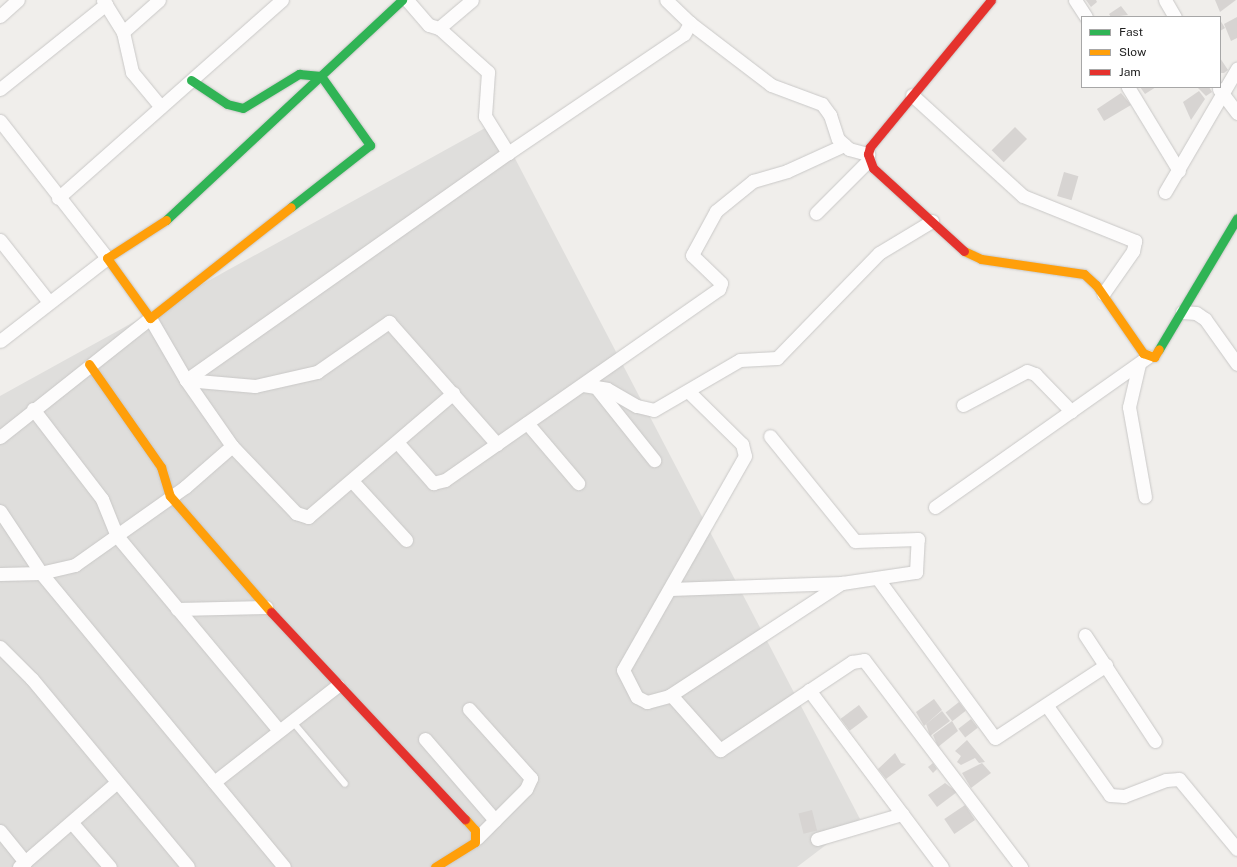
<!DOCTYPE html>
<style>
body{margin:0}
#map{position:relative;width:1237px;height:867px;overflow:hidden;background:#f0eeeb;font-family:"Public Sans",sans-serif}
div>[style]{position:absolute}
.residential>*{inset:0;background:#dfdedc}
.building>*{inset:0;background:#d7d4d2;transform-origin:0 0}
.roads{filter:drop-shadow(0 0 1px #c9c8c7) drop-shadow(0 0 1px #c9c8c7)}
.lane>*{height:6px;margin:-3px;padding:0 3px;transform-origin:3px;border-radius:3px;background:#fdfcfc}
.street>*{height:13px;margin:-6.5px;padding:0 6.5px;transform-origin:6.5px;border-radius:6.5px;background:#fdfcfc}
.fast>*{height:9px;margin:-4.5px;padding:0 4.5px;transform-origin:4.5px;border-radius:4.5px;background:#30b455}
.slow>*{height:9px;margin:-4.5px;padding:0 4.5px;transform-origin:4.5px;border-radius:4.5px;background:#ff9f0a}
.jam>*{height:9px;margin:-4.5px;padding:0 4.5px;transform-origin:4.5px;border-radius:4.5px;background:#e5322d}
span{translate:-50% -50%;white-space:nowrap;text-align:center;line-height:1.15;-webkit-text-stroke:3px #fff;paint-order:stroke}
.legend{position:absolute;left:1081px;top:16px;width:140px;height:72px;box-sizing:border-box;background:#fff;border:1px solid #a7a7a7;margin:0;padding:5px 7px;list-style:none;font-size:12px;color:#222}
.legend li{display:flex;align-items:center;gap:8px;height:20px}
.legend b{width:20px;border:1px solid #a7a7a7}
</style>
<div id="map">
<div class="residential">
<div style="clip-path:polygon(496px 122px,860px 819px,797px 867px,0 867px,0 396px)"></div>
</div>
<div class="building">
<div style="clip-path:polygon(1086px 0,1096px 0,1097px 2px,1091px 7px)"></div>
<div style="clip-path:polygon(1215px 0,1236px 0,1220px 12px)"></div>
<div style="clip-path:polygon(1121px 6px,1128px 15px,1111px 17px,1109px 14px)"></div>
<div style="clip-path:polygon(1237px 17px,1237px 38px,1231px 41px,1224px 24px)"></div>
<div style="clip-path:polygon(1220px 20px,1225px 28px,1220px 31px)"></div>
<div style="clip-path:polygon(1220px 58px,1228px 70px,1224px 73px,1220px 73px)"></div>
<div style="clip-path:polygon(1140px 87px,1156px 87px,1145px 94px)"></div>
<div style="clip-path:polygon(1209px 87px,1212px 92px,1206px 96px,1198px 88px)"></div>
<div style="clip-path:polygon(1199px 91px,1205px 99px,1191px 120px,1183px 102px)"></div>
<div style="clip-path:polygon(1121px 93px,1131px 105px,1104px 121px,1097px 109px)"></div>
<div style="left:1015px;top:127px;width:17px;height:33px;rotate:45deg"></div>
<div style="left:1064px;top:172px;width:15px;height:25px;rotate:16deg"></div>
<div style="clip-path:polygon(934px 699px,942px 710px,924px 726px,916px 712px)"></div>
<div style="left:959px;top:702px;width:11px;height:17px;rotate:52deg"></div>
<div style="left:859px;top:705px;width:15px;height:23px;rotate:53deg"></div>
<div style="clip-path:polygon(942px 711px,950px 721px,930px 736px,926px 724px)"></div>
<div style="left:971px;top:719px;width:11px;height:16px;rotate:52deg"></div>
<div style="clip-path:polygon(952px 721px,958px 731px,938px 747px,933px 735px)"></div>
<div style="clip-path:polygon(967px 740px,985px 762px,979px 763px,975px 758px,961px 765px,957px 762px,961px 756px,955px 751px)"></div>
<div style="clip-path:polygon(895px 753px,901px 763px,906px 764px,886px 779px,878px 769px)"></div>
<div style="clip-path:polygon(933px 763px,937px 769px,933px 773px,928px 767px)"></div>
<div style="clip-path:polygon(982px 763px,991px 773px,971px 788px,962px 773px)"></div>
<div style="clip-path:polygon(945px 783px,957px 792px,937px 807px,928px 795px)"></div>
<div style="left:965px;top:805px;width:18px;height:25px;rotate:56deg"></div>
<div style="left:812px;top:810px;width:21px;height:14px;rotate:76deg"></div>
</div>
<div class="roads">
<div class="lane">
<div style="left:292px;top:721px;width:82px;rotate:49.9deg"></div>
</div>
<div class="street">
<div style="left:103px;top:0;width:38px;rotate:58deg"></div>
<div style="left:123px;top:32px;width:41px;rotate:77.3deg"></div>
<div style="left:132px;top:72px;width:45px;rotate:50.4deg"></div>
<div style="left:407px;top:0;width:33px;rotate:49deg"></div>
<div style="left:429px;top:25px;width:10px;rotate:17deg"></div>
<div style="left:439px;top:28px;width:43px;rotate:-40.3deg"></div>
<div style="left:1075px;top:0;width:20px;rotate:57deg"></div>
<div style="left:1165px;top:0;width:20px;rotate:60deg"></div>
<div style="left:0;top:16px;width:24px;rotate:-42deg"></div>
<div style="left:690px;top:23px;width:102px;rotate:37.4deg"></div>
<div style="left:771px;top:85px;width:54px;rotate:20.4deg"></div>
<div style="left:822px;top:104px;width:14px;rotate:54deg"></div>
<div style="left:830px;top:115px;width:25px;rotate:72deg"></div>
<div style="left:838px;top:139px;width:15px;rotate:42deg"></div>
<div style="left:849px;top:149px;width:20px;rotate:15deg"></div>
<div style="left:439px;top:28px;width:66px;rotate:41.9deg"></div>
<div style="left:488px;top:72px;width:44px;rotate:93.9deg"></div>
<div style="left:485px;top:116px;width:44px;rotate:58.1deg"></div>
<div style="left:123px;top:32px;width:48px;rotate:-41.6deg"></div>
<div style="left:1128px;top:87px;width:98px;rotate:58.7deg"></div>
<div style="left:0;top:89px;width:136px;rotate:-38.7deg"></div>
<div style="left:1219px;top:89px;width:30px;rotate:53deg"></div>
<div style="left:912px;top:95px;width:150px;rotate:42.3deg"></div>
<div style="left:1023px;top:196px;width:121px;rotate:21.9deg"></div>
<div style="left:1135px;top:241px;width:10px;rotate:101deg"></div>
<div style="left:1133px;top:251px;width:52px;rotate:124.9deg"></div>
<div style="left:0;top:121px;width:174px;rotate:52deg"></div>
<div style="left:107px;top:258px;width:135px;rotate:142.2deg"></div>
<div style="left:1165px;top:192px;width:143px;rotate:-59.7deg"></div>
<div style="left:58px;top:198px;width:299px;rotate:-41.5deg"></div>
<div style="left:816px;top:213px;width:74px;rotate:-45deg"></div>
<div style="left:0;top:240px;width:79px;rotate:51.7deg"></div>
<div style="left:1182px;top:312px;width:14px;rotate:4deg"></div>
<div style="left:1196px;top:313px;width:11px;rotate:34deg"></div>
<div style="left:1205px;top:319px;width:55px;rotate:54.6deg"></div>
<div style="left:1139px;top:364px;width:44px;rotate:103.1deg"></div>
<div style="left:1129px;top:407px;width:91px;rotate:79.9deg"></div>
<div style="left:186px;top:380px;width:394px;rotate:-35.2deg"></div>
<div style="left:508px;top:153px;width:212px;rotate:-34.1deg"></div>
<div style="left:684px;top:34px;width:13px;rotate:-61deg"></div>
<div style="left:690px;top:23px;width:33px;rotate:-136deg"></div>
<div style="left:186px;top:380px;width:69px;rotate:5deg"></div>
<div style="left:255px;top:386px;width:64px;rotate:-12.7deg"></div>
<div style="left:317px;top:372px;width:88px;rotate:-34.8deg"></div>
<div style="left:389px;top:322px;width:163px;rotate:48.5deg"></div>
<div style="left:583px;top:385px;width:24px;rotate:9deg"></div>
<div style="left:607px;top:389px;width:34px;rotate:30deg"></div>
<div style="left:637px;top:406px;width:17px;rotate:13deg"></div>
<div style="left:654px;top:410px;width:99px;rotate:-30.2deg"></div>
<div style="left:740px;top:360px;width:37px;rotate:-3deg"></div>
<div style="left:777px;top:358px;width:146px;rotate:-45.8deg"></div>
<div style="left:879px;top:253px;width:62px;rotate:-31.1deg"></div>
<div style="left:595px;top:386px;width:95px;rotate:51.4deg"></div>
<div style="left:688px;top:391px;width:76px;rotate:44.5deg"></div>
<div style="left:742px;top:444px;width:12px;rotate:76deg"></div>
<div style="left:745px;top:456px;width:246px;rotate:119.7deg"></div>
<div style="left:623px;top:670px;width:30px;rotate:63deg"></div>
<div style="left:637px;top:697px;width:11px;rotate:27deg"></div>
<div style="left:647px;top:702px;width:23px;rotate:-15deg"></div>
<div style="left:669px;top:696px;width:207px;rotate:-33.2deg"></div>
<div style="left:963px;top:405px;width:72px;rotate:-28deg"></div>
<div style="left:1027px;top:371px;width:9px;rotate:21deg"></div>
<div style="left:1035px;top:374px;width:52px;rotate:45.8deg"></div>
<div style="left:33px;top:409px;width:113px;rotate:52.5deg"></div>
<div style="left:102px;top:499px;width:40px;rotate:68deg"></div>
<div style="left:117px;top:536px;width:251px;rotate:50.2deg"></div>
<div style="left:527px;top:423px;width:79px;rotate:49.6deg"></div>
<div style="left:0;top:437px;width:191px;rotate:-38.4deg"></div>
<div style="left:150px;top:318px;width:72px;rotate:59.9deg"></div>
<div style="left:186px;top:380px;width:80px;rotate:55.1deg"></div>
<div style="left:232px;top:446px;width:62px;rotate:138.9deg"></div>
<div style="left:185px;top:487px;width:135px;rotate:144.7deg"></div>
<div style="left:75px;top:565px;width:35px;rotate:167deg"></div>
<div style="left:41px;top:573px;width:41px;rotate:178.6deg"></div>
<div style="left:397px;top:442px;width:55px;rotate:48.7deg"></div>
<div style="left:433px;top:483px;width:12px;rotate:-14deg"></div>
<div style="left:445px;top:480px;width:334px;rotate:-34.9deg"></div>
<div style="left:719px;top:289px;width:6px;rotate:-72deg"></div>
<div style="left:721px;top:283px;width:40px;rotate:-136deg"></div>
<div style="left:692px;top:255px;width:50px;rotate:-61.4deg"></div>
<div style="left:716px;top:211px;width:48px;rotate:-39deg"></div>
<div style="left:753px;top:181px;width:35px;rotate:-16deg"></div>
<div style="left:787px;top:171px;width:63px;rotate:-24.5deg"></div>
<div style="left:232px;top:446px;width:93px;rotate:46.3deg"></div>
<div style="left:296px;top:513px;width:13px;rotate:18deg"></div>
<div style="left:308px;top:517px;width:191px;rotate:-40.5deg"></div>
<div style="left:352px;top:481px;width:80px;rotate:47.5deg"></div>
<div style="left:935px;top:507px;width:261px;rotate:-35.2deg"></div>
<div style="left:0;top:511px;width:74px;rotate:56.5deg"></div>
<div style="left:41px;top:573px;width:381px;rotate:50.4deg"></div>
<div style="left:878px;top:579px;width:197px;rotate:53.7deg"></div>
<div style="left:995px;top:738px;width:133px;rotate:-33.3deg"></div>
<div style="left:670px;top:589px;width:172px;rotate:-2deg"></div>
<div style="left:842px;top:583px;width:75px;rotate:-8.5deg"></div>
<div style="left:916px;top:572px;width:33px;rotate:-87deg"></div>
<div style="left:918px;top:539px;width:63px;rotate:178.2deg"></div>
<div style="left:855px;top:541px;width:135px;rotate:-129deg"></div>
<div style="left:177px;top:609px;width:89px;rotate:-1.3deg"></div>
<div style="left:1085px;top:635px;width:127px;rotate:56.6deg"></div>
<div style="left:0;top:647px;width:45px;rotate:45deg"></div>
<div style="left:32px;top:679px;width:244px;rotate:50.3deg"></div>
<div style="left:809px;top:690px;width:221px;rotate:53.1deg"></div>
<div style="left:671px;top:695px;width:74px;rotate:48.3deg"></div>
<div style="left:720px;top:750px;width:159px;rotate:-33.7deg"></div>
<div style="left:852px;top:662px;width:12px;rotate:-9deg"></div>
<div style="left:864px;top:660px;width:260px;rotate:52.8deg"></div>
<div style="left:1047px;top:706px;width:109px;rotate:54.7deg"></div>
<div style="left:1110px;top:795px;width:14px;rotate:4deg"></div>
<div style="left:1124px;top:796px;width:45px;rotate:-20.9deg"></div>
<div style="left:1166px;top:780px;width:13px;rotate:-4deg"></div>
<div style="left:1179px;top:779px;width:91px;rotate:50.4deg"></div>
<div style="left:469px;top:709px;width:93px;rotate:48.1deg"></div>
<div style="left:531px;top:778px;width:12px;rotate:114deg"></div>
<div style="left:526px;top:789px;width:69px;rotate:135deg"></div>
<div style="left:425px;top:739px;width:107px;rotate:49.2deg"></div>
<div style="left:214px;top:782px;width:157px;rotate:-38deg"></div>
<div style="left:72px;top:823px;width:58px;rotate:49.2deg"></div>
<div style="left:0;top:831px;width:40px;rotate:51deg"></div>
<div style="left:817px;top:839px;width:89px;rotate:-16.4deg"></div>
<div style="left:19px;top:867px;width:128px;rotate:-40.9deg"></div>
</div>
<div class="fast">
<div style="left:191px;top:80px;width:43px;rotate:33.7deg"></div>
<div style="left:227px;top:104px;width:16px;rotate:14deg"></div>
<div style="left:243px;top:108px;width:66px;rotate:-31.3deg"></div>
<div style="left:299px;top:74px;width:22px;rotate:5deg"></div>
<div style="left:321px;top:76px;width:85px;rotate:54.6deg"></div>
<div style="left:370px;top:145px;width:100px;rotate:141.9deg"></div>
<div style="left:166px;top:220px;width:323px;rotate:-43deg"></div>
<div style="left:1159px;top:349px;width:152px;rotate:-59.2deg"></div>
</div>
<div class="slow">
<div style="left:166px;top:220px;width:70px;rotate:147.2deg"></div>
<div style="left:107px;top:258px;width:74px;rotate:54.4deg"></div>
<div style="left:150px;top:318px;width:179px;rotate:-38.2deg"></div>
<div style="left:964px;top:251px;width:19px;rotate:25deg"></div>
<div style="left:981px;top:259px;width:104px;rotate:8.3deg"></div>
<div style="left:1084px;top:274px;width:16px;rotate:43deg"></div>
<div style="left:1096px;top:285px;width:83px;rotate:55.3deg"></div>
<div style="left:1143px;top:353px;width:12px;rotate:20deg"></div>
<div style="left:1154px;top:357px;width:9px;rotate:-58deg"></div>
<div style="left:89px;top:364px;width:126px;rotate:55deg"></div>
<div style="left:161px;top:467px;width:30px;rotate:73deg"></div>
<div style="left:170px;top:496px;width:154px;rotate:49deg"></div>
<div style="left:435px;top:867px;width:47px;rotate:-32deg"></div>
<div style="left:475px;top:842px;width:12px;rotate:-90deg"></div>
<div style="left:475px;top:830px;width:15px;rotate:-132deg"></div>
</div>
<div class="jam">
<div style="left:964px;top:251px;width:123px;rotate:-137.6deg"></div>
<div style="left:873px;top:168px;width:15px;rotate:-110deg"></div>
<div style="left:868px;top:154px;width:7px;rotate:-74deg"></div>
<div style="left:870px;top:147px;width:190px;rotate:-50.5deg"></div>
<div style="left:271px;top:612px;width:284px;rotate:46.9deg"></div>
</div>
</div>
<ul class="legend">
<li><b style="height:5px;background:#30b455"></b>Fast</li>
<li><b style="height:5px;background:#ff9f0a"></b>Slow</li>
<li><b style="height:5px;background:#e5322d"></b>Jam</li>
</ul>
</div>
